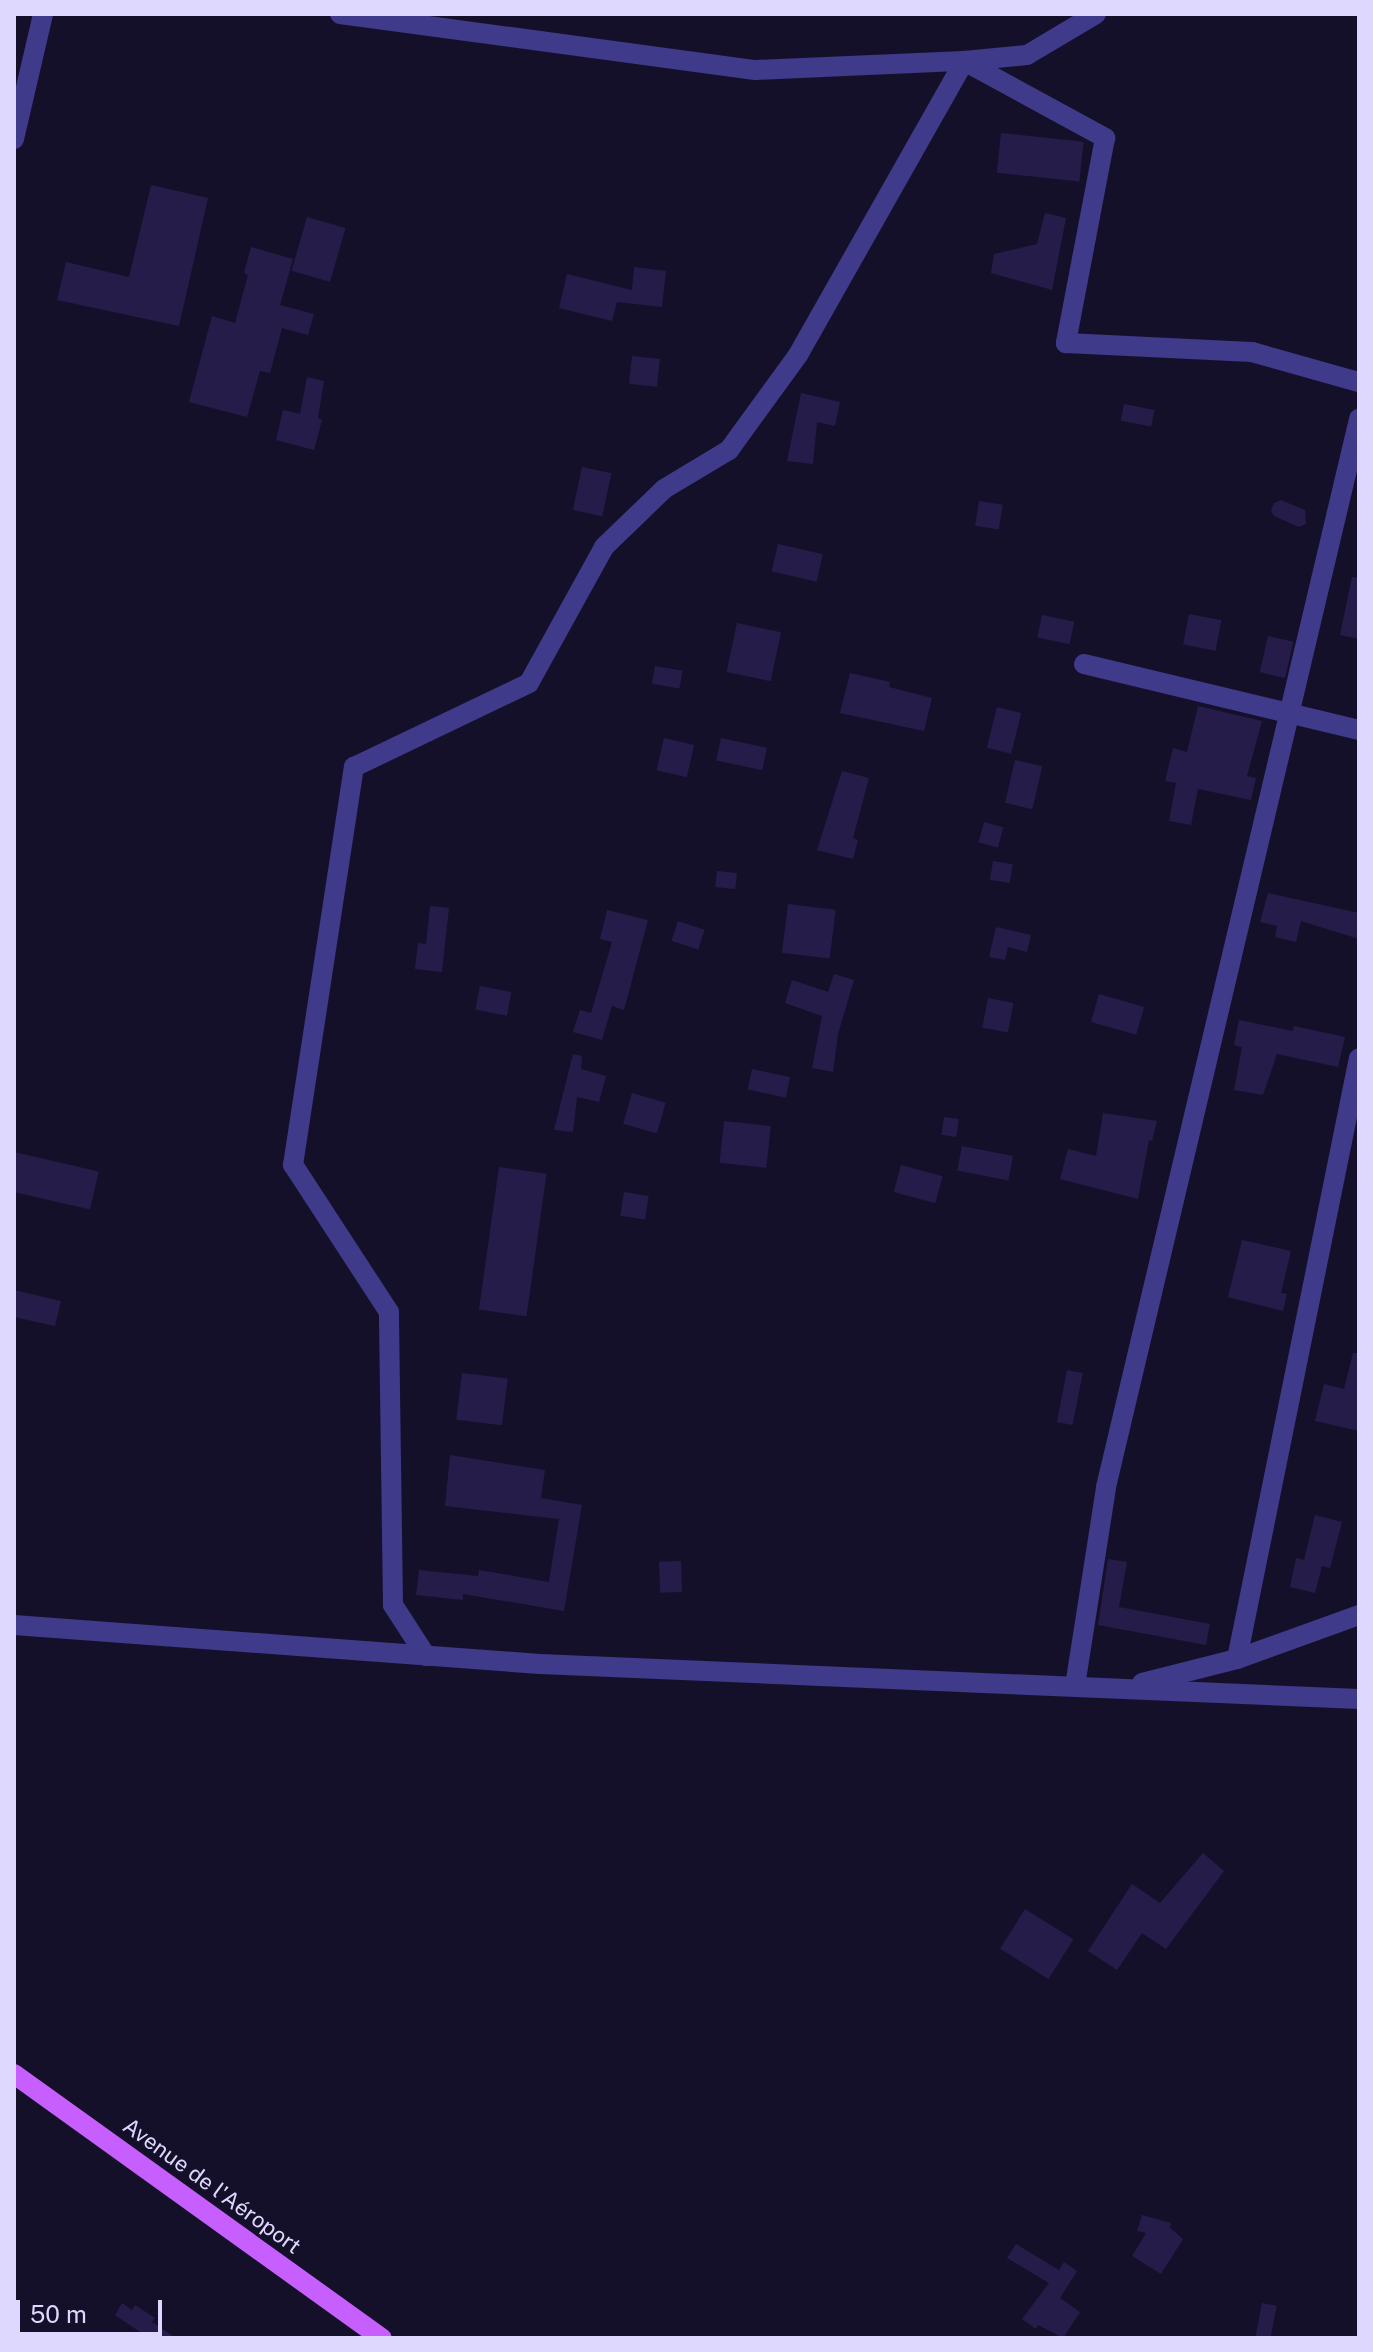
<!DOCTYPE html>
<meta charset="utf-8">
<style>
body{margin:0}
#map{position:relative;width:1373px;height:2352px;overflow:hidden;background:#151029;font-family:"Public Sans",sans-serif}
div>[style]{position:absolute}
.building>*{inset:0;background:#261c4a;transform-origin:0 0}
.minor>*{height:20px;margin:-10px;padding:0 10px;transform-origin:10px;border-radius:10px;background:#3f3a89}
.primary>*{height:20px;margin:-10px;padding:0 10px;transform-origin:10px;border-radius:10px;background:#c75fff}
span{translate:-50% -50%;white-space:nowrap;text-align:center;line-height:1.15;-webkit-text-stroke:6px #151029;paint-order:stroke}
.street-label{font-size:22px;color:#ded8ff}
.frame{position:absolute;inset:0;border:16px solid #ded8ff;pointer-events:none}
.scale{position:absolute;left:16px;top:2300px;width:146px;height:36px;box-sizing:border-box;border:4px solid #ded8ff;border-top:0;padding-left:10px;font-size:24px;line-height:28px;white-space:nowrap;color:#ded8ff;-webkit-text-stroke:6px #151029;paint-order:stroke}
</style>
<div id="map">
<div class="building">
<div style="left:1001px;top:133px;width:83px;height:40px;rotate:6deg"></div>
<div style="clip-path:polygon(151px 185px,208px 198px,179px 326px,57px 300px,66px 262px,129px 277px)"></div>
<div style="clip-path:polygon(1045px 213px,1066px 218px,1052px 290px,991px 273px,994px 254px,1037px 244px)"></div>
<div style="left:307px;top:217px;width:40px;height:56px;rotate:16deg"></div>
<div style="clip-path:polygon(251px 247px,293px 259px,280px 305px,314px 314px,308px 335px,282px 328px,270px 373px,260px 371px,247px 417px,189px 402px,212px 316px,235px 323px,248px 275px,244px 273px)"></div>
<div style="clip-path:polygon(634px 267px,666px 271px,662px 307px,617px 302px,612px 321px,559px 308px,567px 274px,632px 290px)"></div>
<div style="left:632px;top:356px;width:28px;height:28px;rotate:6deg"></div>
<div style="clip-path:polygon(307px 377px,324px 381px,318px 418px,322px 420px,314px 450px,276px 440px,283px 410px,300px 414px)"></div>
<div style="clip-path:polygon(801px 393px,840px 402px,835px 426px,817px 422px,813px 464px,787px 461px)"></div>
<div style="left:1124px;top:404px;width:31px;height:17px;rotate:11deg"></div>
<div style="left:582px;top:467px;width:30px;height:44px;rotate:12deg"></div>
<div style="clip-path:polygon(1281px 500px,1305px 510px,1306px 524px,1299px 527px,1274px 516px,1271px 510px,1274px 503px)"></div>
<div style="left:979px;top:501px;width:24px;height:25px;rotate:9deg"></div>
<div style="left:778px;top:544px;width:46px;height:28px;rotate:13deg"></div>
<div style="clip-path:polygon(1352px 577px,1359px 578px,1359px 639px,1340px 635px)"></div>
<div style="left:1189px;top:614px;width:33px;height:31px;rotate:11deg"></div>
<div style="left:1042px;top:615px;width:33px;height:23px;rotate:12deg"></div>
<div style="left:737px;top:623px;width:45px;height:50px;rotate:12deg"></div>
<div style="left:1268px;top:636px;width:26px;height:37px;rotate:13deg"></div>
<div style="left:655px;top:666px;width:28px;height:18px;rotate:10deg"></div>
<div style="clip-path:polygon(850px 673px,890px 682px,889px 687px,932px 698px,924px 731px,840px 713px)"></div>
<div style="clip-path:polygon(1198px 706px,1262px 721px,1247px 776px,1256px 778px,1251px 800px,1198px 789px,1191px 825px,1169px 821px,1176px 783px,1165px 781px,1173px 748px,1187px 752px)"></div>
<div style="left:997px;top:707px;width:25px;height:42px;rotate:14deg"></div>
<div style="left:664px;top:738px;width:31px;height:33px;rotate:13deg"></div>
<div style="left:721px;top:738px;width:47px;height:23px;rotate:12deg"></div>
<div style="left:1015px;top:760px;width:28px;height:44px;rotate:13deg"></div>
<div style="clip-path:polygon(842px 771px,869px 778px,853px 838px,858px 840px,853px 859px,817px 850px)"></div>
<div style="left:984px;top:822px;width:20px;height:21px;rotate:15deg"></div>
<div style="left:993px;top:861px;width:20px;height:19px;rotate:9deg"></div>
<div style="left:717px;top:871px;width:20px;height:16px;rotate:6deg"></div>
<div style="clip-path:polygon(1268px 893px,1359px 913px,1359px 939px,1301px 921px,1296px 942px,1275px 937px,1277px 926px,1260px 922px)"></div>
<div style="left:788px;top:904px;width:48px;height:49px;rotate:7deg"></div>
<div style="clip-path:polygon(430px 906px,449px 908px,442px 972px,415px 969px,418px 943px,426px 944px)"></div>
<div style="clip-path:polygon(607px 910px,648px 920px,624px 1010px,612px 1006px,602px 1040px,573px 1032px,580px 1010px,591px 1013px,612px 942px,600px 939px)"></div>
<div style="left:678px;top:921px;width:28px;height:21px;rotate:18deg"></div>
<div style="clip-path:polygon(996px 927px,1031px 935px,1027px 952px,1008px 947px,1005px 960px,989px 957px)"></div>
<div style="clip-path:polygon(834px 974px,854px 980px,838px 1034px,833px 1072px,812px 1068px,822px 1016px,785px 1003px,792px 980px,828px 992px)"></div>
<div style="left:480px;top:986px;width:32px;height:24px;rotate:11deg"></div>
<div style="left:1099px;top:994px;width:47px;height:29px;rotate:16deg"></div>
<div style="left:988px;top:998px;width:26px;height:30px;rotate:11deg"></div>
<div style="clip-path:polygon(1239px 1020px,1293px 1031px,1294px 1026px,1345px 1037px,1338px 1067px,1277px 1054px,1263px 1095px,1234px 1090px,1242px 1047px,1234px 1045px)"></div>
<div style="clip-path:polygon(573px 1054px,582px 1056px,581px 1069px,606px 1076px,599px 1102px,577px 1097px,573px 1132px,554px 1130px)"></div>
<div style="left:752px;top:1069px;width:39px;height:21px;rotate:12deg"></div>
<div style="left:632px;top:1093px;width:35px;height:32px;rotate:16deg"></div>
<div style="clip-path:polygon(1103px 1113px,1157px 1121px,1152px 1141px,1149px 1140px,1138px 1199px,1060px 1179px,1068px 1149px,1096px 1156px)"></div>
<div style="left:944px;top:1117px;width:15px;height:18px;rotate:8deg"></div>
<div style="left:724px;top:1121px;width:47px;height:42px;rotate:6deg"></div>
<div style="left:962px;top:1146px;width:52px;height:25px;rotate:11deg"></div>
<div style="left:14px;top:1152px;width:87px;height:39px;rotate:13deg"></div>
<div style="left:901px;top:1165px;width:43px;height:28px;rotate:15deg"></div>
<div style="left:499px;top:1167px;width:48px;height:144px;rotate:8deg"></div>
<div style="left:624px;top:1192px;width:25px;height:24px;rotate:9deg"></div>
<div style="clip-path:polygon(1242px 1240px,1291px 1251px,1281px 1293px,1287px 1294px,1283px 1311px,1228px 1297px)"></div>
<div style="clip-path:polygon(14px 1290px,61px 1301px,55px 1326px,14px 1317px)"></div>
<div style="clip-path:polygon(1353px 1353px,1359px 1353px,1359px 1431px,1315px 1421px,1324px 1384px,1344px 1389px)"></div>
<div style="left:1067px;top:1370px;width:16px;height:53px;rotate:11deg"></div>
<div style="left:462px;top:1373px;width:46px;height:47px;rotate:7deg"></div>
<div style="clip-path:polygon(450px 1455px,545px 1470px,541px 1498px,582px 1505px,564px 1611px,463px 1594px,463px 1600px,416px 1595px,419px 1570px,478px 1576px,479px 1570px,549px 1582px,559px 1519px,445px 1506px)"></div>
<div style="clip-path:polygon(1315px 1515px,1342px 1522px,1330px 1568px,1322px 1566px,1315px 1593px,1290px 1587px,1296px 1558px,1304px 1560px)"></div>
<div style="clip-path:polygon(1108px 1559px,1127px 1562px,1119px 1607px,1210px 1624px,1206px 1645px,1098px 1625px)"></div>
<div style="left:681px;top:1561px;width:31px;height:22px;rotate:88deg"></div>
<div style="clip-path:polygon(1203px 1853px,1224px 1871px,1166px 1949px,1142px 1933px,1117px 1970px,1088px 1951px,1132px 1884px,1160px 1903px)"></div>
<div style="left:1025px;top:1909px;width:57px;height:47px;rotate:32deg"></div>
<div style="clip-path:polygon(1142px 2215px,1171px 2223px,1170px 2228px,1183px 2239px,1161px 2274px,1132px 2256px,1146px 2233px,1137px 2231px)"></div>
<div style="clip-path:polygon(1016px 2244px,1059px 2270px,1064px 2262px,1077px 2271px,1060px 2298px,1080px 2312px,1063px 2338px,1038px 2325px,1036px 2329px,1022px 2319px,1049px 2283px,1007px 2258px)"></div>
<div style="clip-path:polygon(122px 2303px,132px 2310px,135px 2305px,155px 2318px,152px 2322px,176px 2338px,149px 2338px,115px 2315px)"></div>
<div style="left:1262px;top:2303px;width:15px;height:36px;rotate:11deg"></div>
</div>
<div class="minor">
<div style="left:340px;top:14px;width:419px;rotate:7.7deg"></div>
<div style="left:755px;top:70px;width:209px;rotate:-2.5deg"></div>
<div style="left:964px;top:61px;width:161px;rotate:28.6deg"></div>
<div style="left:1105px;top:138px;width:209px;rotate:100.8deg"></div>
<div style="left:1066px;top:343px;width:186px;rotate:2.8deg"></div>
<div style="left:1252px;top:352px;width:111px;rotate:15.7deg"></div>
<div style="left:14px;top:139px;width:128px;rotate:-76.9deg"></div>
<div style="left:1084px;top:664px;width:283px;rotate:13.5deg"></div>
<div style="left:14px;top:1625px;width:527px;rotate:4.24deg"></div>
<div style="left:540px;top:1664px;width:820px;rotate:2.45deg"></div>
<div style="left:426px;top:1656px;width:61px;rotate:-122.9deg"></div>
<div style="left:393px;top:1605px;width:293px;rotate:-90.8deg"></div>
<div style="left:389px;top:1312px;width:176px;rotate:-123.1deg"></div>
<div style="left:293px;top:1165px;width:403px;rotate:-81.3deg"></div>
<div style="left:354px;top:767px;width:194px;rotate:-25.6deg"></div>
<div style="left:529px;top:683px;width:155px;rotate:-61.1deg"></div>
<div style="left:604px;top:547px;width:83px;rotate:-44deg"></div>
<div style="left:664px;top:489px;width:76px;rotate:-31deg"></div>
<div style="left:729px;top:450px;width:117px;rotate:-54deg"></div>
<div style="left:798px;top:355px;width:338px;rotate:-60.5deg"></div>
<div style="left:964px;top:61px;width:63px;rotate:-5.4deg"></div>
<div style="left:1027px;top:55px;width:80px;rotate:-30.7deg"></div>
<div style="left:1237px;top:1659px;width:613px;rotate:-78.53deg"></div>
<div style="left:1142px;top:1683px;width:98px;rotate:-14.2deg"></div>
<div style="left:1237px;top:1659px;width:130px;rotate:-19.8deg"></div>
<div style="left:1075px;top:1686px;width:201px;rotate:-81.1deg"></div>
<div style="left:1106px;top:1487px;width:1098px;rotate:-76.67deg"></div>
</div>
<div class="primary">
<div style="left:14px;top:2074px;width:453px;rotate:35.7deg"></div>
</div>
<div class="street-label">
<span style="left:212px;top:2186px;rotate:36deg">Avenue de l'Aéroport</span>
</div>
<div class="frame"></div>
<div class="scale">50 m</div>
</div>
